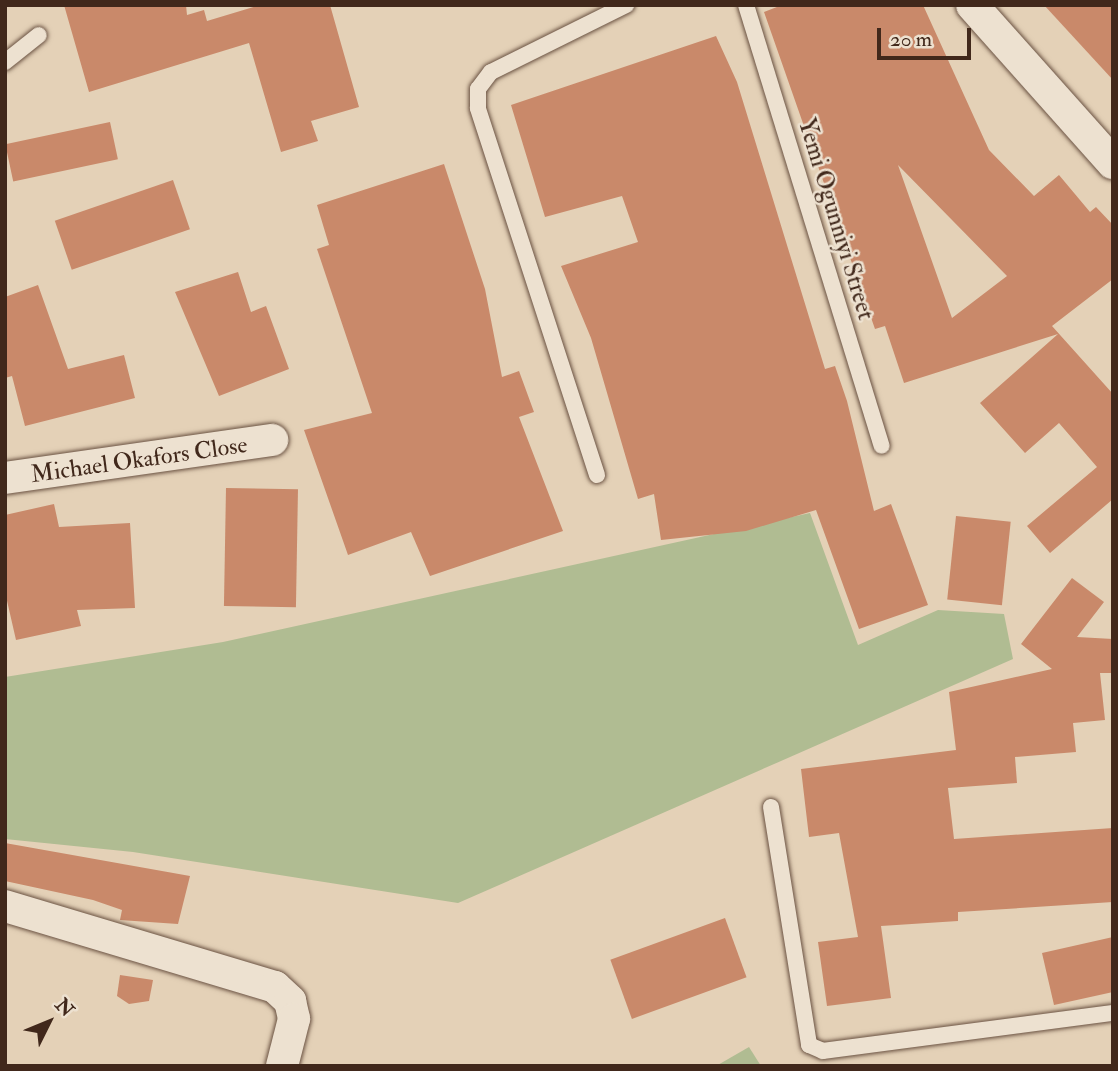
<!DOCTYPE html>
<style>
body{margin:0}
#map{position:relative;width:1118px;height:1071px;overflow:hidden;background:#e4d1b7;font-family:"IM FELL Double Pica",serif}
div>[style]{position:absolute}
.green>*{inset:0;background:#b0bc92}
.building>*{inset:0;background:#c9896a;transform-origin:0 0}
.roads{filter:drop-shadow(0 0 2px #6a5242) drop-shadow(0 0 2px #6a5242)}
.lane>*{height:16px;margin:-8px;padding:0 8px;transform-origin:8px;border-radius:8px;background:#ede1d0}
.street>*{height:32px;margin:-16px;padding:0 16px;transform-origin:16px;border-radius:16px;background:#ede1d0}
span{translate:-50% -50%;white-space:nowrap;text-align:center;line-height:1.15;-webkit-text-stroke:5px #ede1d0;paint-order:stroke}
.street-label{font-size:24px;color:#41281b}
.frame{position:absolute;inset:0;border:7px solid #41281b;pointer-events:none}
.north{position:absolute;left:14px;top:987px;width:70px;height:70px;-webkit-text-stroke:5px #ede1d0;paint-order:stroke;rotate:47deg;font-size:19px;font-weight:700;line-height:28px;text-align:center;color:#41281b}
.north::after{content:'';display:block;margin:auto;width:24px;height:32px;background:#41281b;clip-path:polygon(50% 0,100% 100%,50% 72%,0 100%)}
.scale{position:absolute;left:877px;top:28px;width:94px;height:32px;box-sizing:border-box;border:4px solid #41281b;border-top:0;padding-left:9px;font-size:21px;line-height:24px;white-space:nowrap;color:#41281b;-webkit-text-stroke:5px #ede1d0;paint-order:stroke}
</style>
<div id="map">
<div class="green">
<div style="clip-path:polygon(810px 513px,858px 645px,938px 610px,1004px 614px,1013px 659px,458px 903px,133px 852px,5px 839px,5px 677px,223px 642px)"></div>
<div style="clip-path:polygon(749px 1047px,761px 1066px,716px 1066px)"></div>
</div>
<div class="building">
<div style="clip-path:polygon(64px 5px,186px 5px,187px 15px,204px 10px,207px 21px,260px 5px,330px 5px,359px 107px,311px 121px,318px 141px,281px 152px,249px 43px,89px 92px)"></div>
<div style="clip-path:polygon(evenodd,782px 5px,923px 5px,989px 150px,1034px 196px,1059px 175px,1090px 212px,1096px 207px,1113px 225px,1113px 279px,1052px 326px,1113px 394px,1113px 499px,1050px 553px,1027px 526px,1097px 467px,1059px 423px,1025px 453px,980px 403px,1058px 334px,904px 383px,885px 326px,875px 329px,764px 12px,782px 5px,898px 165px,1007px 276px,952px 318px,898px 165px)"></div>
<div style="clip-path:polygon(1044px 5px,1113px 5px,1113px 80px)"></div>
<div style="clip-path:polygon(716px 36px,737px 82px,825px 369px,835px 366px,847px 401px,874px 511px,891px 504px,928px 605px,859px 629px,816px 510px,746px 531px,661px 540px,654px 494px,638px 499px,591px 338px,561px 266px,638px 242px,622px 196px,545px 217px,511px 105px)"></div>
<div style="left:110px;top:122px;width:38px;height:107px;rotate:78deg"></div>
<div style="clip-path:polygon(444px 164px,485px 289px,502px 377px,519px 371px,534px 412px,519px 417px,563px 531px,430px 576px,411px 532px,348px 555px,304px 430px,372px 413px,317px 249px,329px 245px,317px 205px)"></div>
<div style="left:173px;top:180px;width:52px;height:125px;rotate:71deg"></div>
<div style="clip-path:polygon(238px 272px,251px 312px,266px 306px,289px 369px,219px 396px,175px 292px)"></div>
<div style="clip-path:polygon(38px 285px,68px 369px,124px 355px,135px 398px,25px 426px,12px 376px,5px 378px,5px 297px)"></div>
<div style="left:226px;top:488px;width:72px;height:118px;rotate:1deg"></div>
<div style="clip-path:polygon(54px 504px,59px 527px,130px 523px,135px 608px,77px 610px,81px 626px,16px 640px,5px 592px,5px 515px)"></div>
<div style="left:956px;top:516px;width:55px;height:84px;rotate:6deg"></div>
<div style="clip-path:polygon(1072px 578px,1104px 602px,1077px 637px,1113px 639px,1113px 673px,1100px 673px,1105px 720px,1073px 723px,1076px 752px,1015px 757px,1017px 783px,948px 788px,954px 839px,1113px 828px,1113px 902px,958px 912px,958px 921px,881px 926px,891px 998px,827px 1006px,818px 942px,858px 937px,839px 833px,809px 837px,801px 769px,956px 750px,949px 692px,1052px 669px,1021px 644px)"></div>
<div style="clip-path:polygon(5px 843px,190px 876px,178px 924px,120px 920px,122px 910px,93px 900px,5px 881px)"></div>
<div style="left:725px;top:918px;width:63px;height:122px;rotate:70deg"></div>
<div style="clip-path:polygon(1113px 937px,1113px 992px,1054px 1005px,1042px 953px)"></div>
<div style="clip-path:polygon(120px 975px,153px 980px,149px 1001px,129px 1004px,117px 996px)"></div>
</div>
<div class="roads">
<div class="lane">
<div style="left:746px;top:5px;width:461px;rotate:72.9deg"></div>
<div style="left:5px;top:62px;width:43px;rotate:-38.5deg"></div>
<div style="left:597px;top:475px;width:386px;rotate:-108deg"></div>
<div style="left:478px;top:108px;width:19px;rotate:-90deg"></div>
<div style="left:478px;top:89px;width:21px;rotate:-53deg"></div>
<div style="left:491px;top:72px;width:151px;rotate:-26.4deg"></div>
<div style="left:771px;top:807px;width:241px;rotate:80.9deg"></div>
<div style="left:809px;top:1045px;width:15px;rotate:23deg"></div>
<div style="left:823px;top:1051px;width:292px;rotate:-7.5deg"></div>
</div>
<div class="street">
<div style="left:972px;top:5px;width:212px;rotate:48.3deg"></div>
<div style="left:5px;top:478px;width:270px;rotate:-8.1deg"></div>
<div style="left:5px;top:906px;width:282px;rotate:16.7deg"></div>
<div style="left:275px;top:987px;width:21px;rotate:43deg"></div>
<div style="left:290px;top:1001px;width:18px;rotate:77deg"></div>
<div style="left:294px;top:1019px;width:49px;rotate:104.3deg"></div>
</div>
</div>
<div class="street-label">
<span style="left:836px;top:219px;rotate:73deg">Yemi Ogunniyi Street</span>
<span style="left:139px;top:460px;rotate:-8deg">Michael Okafors Close</span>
</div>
<div class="frame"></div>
<div class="north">N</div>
<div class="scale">20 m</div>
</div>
